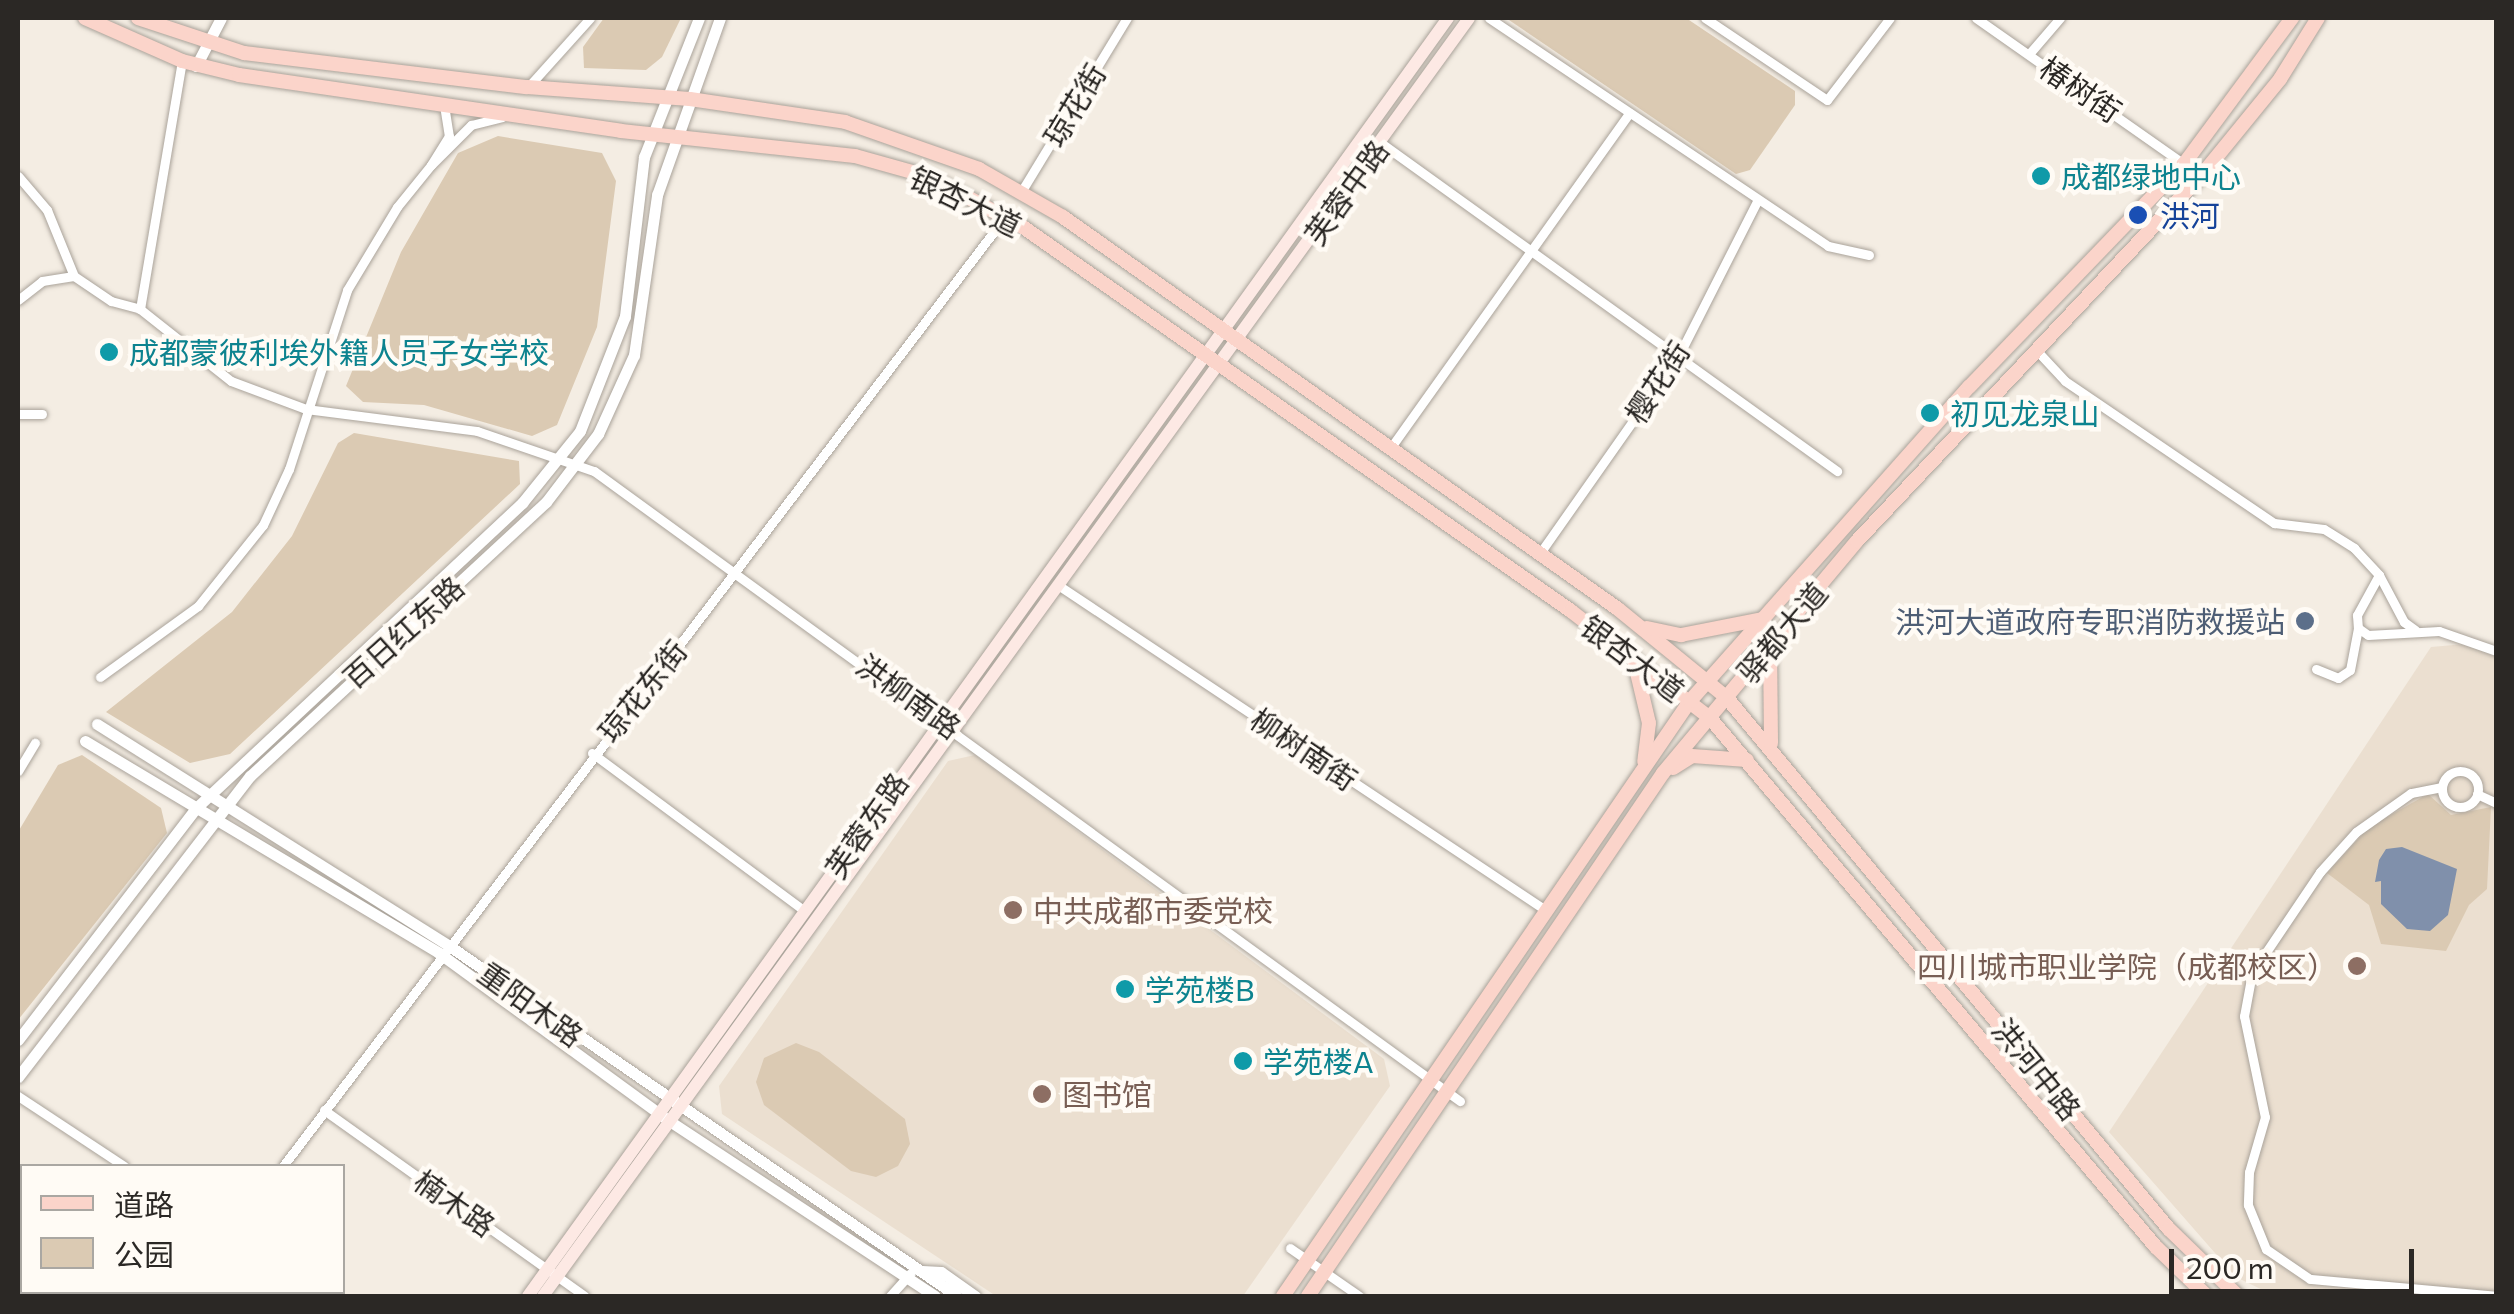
<!DOCTYPE html>
<meta charset="utf-8">
<style>
body{margin:0}
#map{position:relative;width:2514px;height:1314px;overflow:hidden;background:#f4ede3;font-family:Commissioner,"Noto Sans SC",sans-serif}
div>[style]{position:absolute}
.built>*{inset:0;background:#ebdfd0}
.green>*{inset:0;background:#dbcab3}
.water>*{inset:0;background:#8090ab}
.roads{filter:drop-shadow(0 0 2px #aaa39a) drop-shadow(0 0 2px #aaa39a)}
.minor>*{height:9px;margin:-4.5px;padding:0 4.5px;transform-origin:4.5px;border-radius:4.5px;background:#fff}
.minor>.ring{margin:-4.5px;padding:0;box-sizing:content-box;background:none;border:9px solid #fff;border-radius:50%}
.tertiary>*{height:11px;margin:-5.5px;padding:0 5.5px;transform-origin:5.5px;border-radius:5.5px;background:#fff}
.secondary>*{height:12px;margin:-6px;padding:0 6px;transform-origin:6px;border-radius:6px;background:#fde9e4}
.primary>*{height:14px;margin:-7px;padding:0 7px;transform-origin:7px;border-radius:7px;background:#fbd4ca}
.dots>*{width:28px;height:28px;translate:-50% -50%;box-sizing:border-box;border:5px solid #fffbf5;border-radius:50%}
span{translate:-50% -50%;white-space:nowrap;text-align:center;line-height:1.15;-webkit-text-stroke:9px #fffbf5;paint-order:stroke}
.street-label{font-size:30px;color:#2b2825}
.culture-label{font-size:30px;color:#0d838f}
.left{translate:0 -50%;text-align:left}
.transit-label{font-size:30px;color:#164399}
.service-label{font-size:30px;color:#4e5e75}
.right{translate:-100% -50%;text-align:right}
.education-label{font-size:30px;color:#785e54}
.frame{position:absolute;inset:0;border:20px solid #2b2825;pointer-events:none}
.legend{position:absolute;left:20px;top:1164px;width:325px;height:130px;box-sizing:border-box;background:#fffbf5;border:2px solid #aaa7a2;margin:0;padding:12px 18px;list-style:none;font-size:30px;color:#2b2825}
.legend li{display:flex;align-items:center;gap:20px;height:50px}
.legend b{width:50px;border:2px solid #aaa7a2}
.scale{position:absolute;left:2169px;top:1249px;width:245px;height:45px;box-sizing:border-box;border:5px solid #2b2825;border-top:0;padding-left:12px;font-size:30px;line-height:35px;white-space:nowrap;color:#2b2825;-webkit-text-stroke:8px #fffbf5;paint-order:stroke}
</style>
<div id="map">
<div class="built">
<div style="clip-path:polygon(2465px 644px,2496px 657px,2496px 1296px,2275px 1296px,2236px 1277px,2109px 1132px,2431px 647px)"></div>
<div style="clip-path:polygon(975px 755px,1384px 1059px,1390px 1086px,1243px 1296px,996px 1296px,722px 1114px,719px 1086px,948px 761px)"></div>
</div>
<div class="green">
<div style="clip-path:polygon(604px 18px,681px 18px,662px 57px,646px 70px,584px 68px,583px 47px)"></div>
<div style="clip-path:polygon(1506px 18px,1686px 18px,1795px 91px,1795px 105px,1750px 170px,1736px 174px)"></div>
<div style="clip-path:polygon(498px 136px,602px 153px,616px 181px,597px 327px,557px 425px,532px 436px,424px 405px,363px 402px,346px 386px,401px 252px,458px 153px)"></div>
<div style="clip-path:polygon(354px 433px,519px 461px,520px 484px,230px 754px,190px 763px,106px 712px,232px 612px,292px 536px,338px 443px)"></div>
<div style="clip-path:polygon(82px 755px,161px 808px,167px 833px,18px 1020px,18px 832px,58px 765px)"></div>
<div style="clip-path:polygon(2428px 794px,2451px 815px,2491px 807px,2487px 889px,2469px 905px,2446px 951px,2381px 944px,2369px 905px,2327px 873px,2369px 827px)"></div>
<div style="clip-path:polygon(796px 1043px,819px 1052px,905px 1119px,910px 1144px,898px 1166px,876px 1177px,851px 1171px,764px 1105px,756px 1082px,764px 1058px)"></div>
</div>
<div class="water">
<div style="clip-path:polygon(2402px 847px,2457px 869px,2448px 915px,2430px 931px,2407px 929px,2381px 904px,2381px 881px,2375px 882px,2379px 860px,2386px 849px)"></div>
</div>
<div class="roads">
<div class="minor">
<div style="left:1489px;top:18px;width:409px;rotate:33.9deg"></div>
<div style="left:1828px;top:246px;width:42px;rotate:12.4deg"></div>
<div style="left:1705px;top:18px;width:147px;rotate:33.9deg"></div>
<div style="left:1827px;top:100px;width:103px;rotate:-52.5deg"></div>
<div style="left:1976px;top:18px;width:254px;rotate:35.1deg"></div>
<div style="left:2029px;top:54px;width:48px;rotate:-49.3deg"></div>
<div style="left:529px;top:86px;width:91px;rotate:-48.1deg"></div>
<div style="left:444px;top:105px;width:31px;rotate:81deg"></div>
<div style="left:449px;top:136px;width:34px;rotate:122deg"></div>
<div style="left:431px;top:165px;width:57px;rotate:-45deg"></div>
<div style="left:471px;top:125px;width:32px;rotate:-14deg"></div>
<div style="left:1381px;top:143px;width:562px;rotate:35.73deg"></div>
<div style="left:18px;top:176px;width:45px;rotate:49.5deg"></div>
<div style="left:47px;top:210px;width:71px;rotate:67.8deg"></div>
<div style="left:1021px;top:192px;width:204px;rotate:-58.7deg"></div>
<div style="left:74px;top:276px;width:45px;rotate:34deg"></div>
<div style="left:111px;top:301px;width:30px;rotate:15deg"></div>
<div style="left:140px;top:309px;width:116px;rotate:38.4deg"></div>
<div style="left:231px;top:381px;width:80px;rotate:20.5deg"></div>
<div style="left:306px;top:409px;width:172px;rotate:7.3deg"></div>
<div style="left:477px;top:431px;width:124px;rotate:18.9deg"></div>
<div style="left:594px;top:471px;width:1071px;rotate:36.04deg"></div>
<div style="left:18px;top:300px;width:31px;rotate:-38deg"></div>
<div style="left:42px;top:281px;width:32px;rotate:-9deg"></div>
<div style="left:140px;top:309px;width:252px;rotate:-80.4deg"></div>
<div style="left:2039px;top:353px;width:38px;rotate:47deg"></div>
<div style="left:2065px;top:381px;width:253px;rotate:34.2deg"></div>
<div style="left:2274px;top:523px;width:50px;rotate:6.8deg"></div>
<div style="left:2324px;top:529px;width:36px;rotate:32deg"></div>
<div style="left:2354px;top:548px;width:37px;rotate:47deg"></div>
<div style="left:2379px;top:575px;width:46px;rotate:118.8deg"></div>
<div style="left:2357px;top:615px;width:13px;rotate:86deg"></div>
<div style="left:2358px;top:628px;width:12px;rotate:35deg"></div>
<div style="left:2368px;top:635px;width:71px;rotate:-3.2deg"></div>
<div style="left:2439px;top:631px;width:60px;rotate:19.3deg"></div>
<div style="left:18px;top:414px;width:24px"></div>
<div style="left:1389px;top:450px;width:414px;rotate:-54.5deg"></div>
<div style="left:1540px;top:553px;width:242px;rotate:-54.9deg"></div>
<div style="left:1679px;top:355px;width:173px;rotate:-63.1deg"></div>
<div style="left:2379px;top:575px;width:53px;rotate:62deg"></div>
<div style="left:2404px;top:622px;width:14px;rotate:36deg"></div>
<div style="left:1061px;top:587px;width:584px;rotate:33.69deg"></div>
<div style="left:2316px;top:669px;width:24px;rotate:22deg"></div>
<div style="left:2338px;top:678px;width:14px;rotate:-34deg"></div>
<div style="left:2350px;top:670px;width:43px;rotate:-79.2deg"></div>
<div style="left:100px;top:677px;width:121px;rotate:-35.9deg"></div>
<div style="left:198px;top:606px;width:104px;rotate:-51.3deg"></div>
<div style="left:263px;top:525px;width:62px;rotate:-65.1deg"></div>
<div style="left:289px;top:469px;width:188px;rotate:-72deg"></div>
<div style="left:347px;top:290px;width:97px;rotate:-58.9deg"></div>
<div style="left:397px;top:207px;width:54px;rotate:-51deg"></div>
<div style="left:592px;top:753px;width:265px;rotate:36.6deg"></div>
<div class="ring" style="left:2442px;top:771px;width:27px;height:27px"></div>
<div style="left:18px;top:771px;width:33px;rotate:-59deg"></div>
<div style="left:2442px;top:787px;width:32px;rotate:169deg"></div>
<div style="left:2411px;top:793px;width:67px;rotate:144.7deg"></div>
<div style="left:2356px;top:832px;width:54px;rotate:132deg"></div>
<div style="left:2320px;top:872px;width:122px;rotate:124deg"></div>
<div style="left:2252px;top:973px;width:44px;rotate:100.5deg"></div>
<div style="left:2244px;top:1016px;width:103px;rotate:78.3deg"></div>
<div style="left:2265px;top:1117px;width:57px;rotate:106.2deg"></div>
<div style="left:2249px;top:1172px;width:33px;rotate:92deg"></div>
<div style="left:2248px;top:1205px;width:48px;rotate:67.8deg"></div>
<div style="left:2266px;top:1249px;width:53px;rotate:34.3deg"></div>
<div style="left:2310px;top:1279px;width:187px;rotate:5.2deg"></div>
<div style="left:2477px;top:794px;width:21px;rotate:25deg"></div>
<div style="left:18px;top:1096px;width:127px;rotate:33.4deg"></div>
<div style="left:324px;top:1110px;width:320px;rotate:35.5deg"></div>
<div style="left:283px;top:1166px;width:1192px;rotate:-52.74deg"></div>
<div style="left:1290px;top:1248px;width:84px;rotate:34.8deg"></div>
<div style="left:287px;top:1292px;width:7px;rotate:34deg"></div>
<div style="left:186px;top:1296px;width:6px;rotate:-45deg"></div>
<div style="left:890px;top:1296px;width:31px;rotate:-48deg"></div>
</div>
<div class="tertiary">
<div style="left:196px;top:66px;width:54px;rotate:-62.5deg"></div>
<div style="left:97px;top:724px;width:415px;rotate:32.2deg"></div>
<div style="left:448px;top:945px;width:618px;rotate:34.59deg"></div>
<div style="left:85px;top:741px;width:413px;rotate:30.9deg"></div>
<div style="left:439px;top:953px;width:287px;rotate:36.1deg"></div>
<div style="left:671px;top:1122px;width:316px;rotate:33.4deg"></div>
<div style="left:18px;top:1040px;width:291px;rotate:-52.5deg"></div>
<div style="left:195px;top:809px;width:448px;rotate:-43.1deg"></div>
<div style="left:522px;top:503px;width:92px;rotate:-51.1deg"></div>
<div style="left:580px;top:431px;width:123px;rotate:-68.6deg"></div>
<div style="left:625px;top:316px;width:160px;rotate:-83.2deg"></div>
<div style="left:644px;top:157px;width:149px;rotate:-68.4deg"></div>
<div style="left:18px;top:1077px;width:380px;rotate:-52.4deg"></div>
<div style="left:250px;top:776px;width:403px;rotate:-42.8deg"></div>
<div style="left:546px;top:502px;width:86px;rotate:-52.6deg"></div>
<div style="left:598px;top:434px;width:87px;rotate:-65.5deg"></div>
<div style="left:634px;top:355px;width:162px;rotate:-81.8deg"></div>
<div style="left:657px;top:195px;width:188px;rotate:-70.4deg"></div>
<div style="left:922px;top:1271px;width:19px;rotate:3deg"></div>
<div style="left:941px;top:1272px;width:42px;rotate:35.2deg"></div>
</div>
<div class="secondary">
<div style="left:528px;top:1296px;width:1575px;rotate:-54.25deg"></div>
<div style="left:543px;top:1296px;width:1578px;rotate:-54.07deg"></div>
</div>
<div class="primary">
<div style="left:85px;top:18px;width:106px;rotate:23.9deg"></div>
<div style="left:182px;top:61px;width:59px;rotate:13.8deg"></div>
<div style="left:239px;top:75px;width:386px;rotate:8.3deg"></div>
<div style="left:621px;top:131px;width:235px;rotate:6.1deg"></div>
<div style="left:855px;top:156px;width:78px;rotate:15.6deg"></div>
<div style="left:930px;top:177px;width:106px;rotate:28.3deg"></div>
<div style="left:1023px;top:227px;width:669px;rotate:35.02deg"></div>
<div style="left:1571px;top:611px;width:175px;rotate:37.6deg"></div>
<div style="left:1710px;top:718px;width:692px;rotate:49.87deg"></div>
<div style="left:2156px;top:1247px;width:71px;rotate:43.9deg"></div>
<div style="left:138px;top:18px;width:112px;rotate:18.3deg"></div>
<div style="left:244px;top:53px;width:285px;rotate:6.9deg"></div>
<div style="left:527px;top:87px;width:163px;rotate:4.2deg"></div>
<div style="left:690px;top:99px;width:157px;rotate:8.4deg"></div>
<div style="left:845px;top:122px;width:142px;rotate:19.3deg"></div>
<div style="left:979px;top:169px;width:97px;rotate:29.7deg"></div>
<div style="left:1063px;top:217px;width:679px;rotate:35.23deg"></div>
<div style="left:1618px;top:609px;width:141px;rotate:39.2deg"></div>
<div style="left:1727px;top:698px;width:691px;rotate:50.23deg"></div>
<div style="left:2169px;top:1229px;width:96px;rotate:44.2deg"></div>
<div style="left:1647px;top:628px;width:35px;rotate:12deg"></div>
<div style="left:1681px;top:635px;width:84px;rotate:-11deg"></div>
<div style="left:1770px;top:645px;width:98px;rotate:89.4deg"></div>
<div style="left:1633px;top:656px;width:69px;rotate:76.6deg"></div>
<div style="left:1649px;top:723px;width:39px;rotate:97deg"></div>
<div style="left:1673px;top:768px;width:22px;rotate:-32deg"></div>
<div style="left:1692px;top:756px;width:55px;rotate:4.2deg"></div>
<div style="left:1283px;top:1296px;width:721px;rotate:-55.63deg"></div>
<div style="left:1690px;top:701px;width:421px;rotate:-48.4deg"></div>
<div style="left:1970px;top:386px;width:308px;rotate:-46.1deg"></div>
<div style="left:2184px;top:164px;width:182px;rotate:-53.5deg"></div>
<div style="left:1308px;top:1296px;width:632px;rotate:-55.83deg"></div>
<div style="left:1663px;top:773px;width:302px;rotate:-50.1deg"></div>
<div style="left:1857px;top:541px;width:502px;rotate:-46.7deg"></div>
<div style="left:2201px;top:176px;width:125px;rotate:-50.8deg"></div>
<div style="left:2280px;top:79px;width:72px;rotate:-58.1deg"></div>
</div>
</div>
<div class="dots">
<div style="left:2041px;top:176px;background:#0f9aa8"></div>
<div style="left:2138px;top:215px;background:#1a4fb4"></div>
<div style="left:109px;top:352px;background:#0f9aa8"></div>
<div style="left:1930px;top:413px;background:#0f9aa8"></div>
<div style="left:2305px;top:621px;background:#5c6f8a"></div>
<div style="left:1013px;top:910px;background:#8d6e63"></div>
<div style="left:2357px;top:966px;background:#8d6e63"></div>
<div style="left:1125px;top:989px;background:#0f9aa8"></div>
<div style="left:1243px;top:1061px;background:#0f9aa8"></div>
<div style="left:1042px;top:1094px;background:#8d6e63"></div>
</div>
<div class="street-label">
<span style="left:2081px;top:89px;rotate:34deg">椿树街</span>
<span style="left:1074px;top:105px;rotate:-59deg">琼花街</span>
<span style="left:1346px;top:192px;rotate:-54deg">芙蓉中路</span>
<span style="left:966px;top:201px;rotate:26deg">银杏大道</span>
<span style="left:1657px;top:382px;rotate:-57deg">樱花街</span>
<span style="left:403px;top:632px;rotate:-42deg">百日红东路</span>
<span style="left:1782px;top:632px;rotate:-50deg">驿都大道</span>
<span style="left:1633px;top:658px;rotate:37deg">银杏大道</span>
<span style="left:642px;top:691px;rotate:-51deg">琼花东街</span>
<span style="left:909px;top:696px;rotate:36deg">洪柳南路</span>
<span style="left:1304px;top:749px;rotate:34deg">柳树南街</span>
<span style="left:866px;top:825px;rotate:-55deg">芙蓉东路</span>
<span style="left:531px;top:1004px;rotate:36deg">重阳木路</span>
<span style="left:2037px;top:1069px;rotate:51deg">洪河中路</span>
<span style="left:455px;top:1203px;rotate:35deg">楠木路</span>
</div>
<div class="culture-label">
<span class="left" style="left:2061px;top:176px">成都绿地中心</span>
<span class="left" style="left:129px;top:352px">成都蒙彼利埃外籍人员子女学校</span>
<span class="left" style="left:1950px;top:413px">初见龙泉山</span>
<span class="left" style="left:1145px;top:989px">学苑楼B</span>
<span class="left" style="left:1263px;top:1061px">学苑楼A</span>
</div>
<div class="transit-label">
<span class="left" style="left:2160px;top:215px">洪河</span>
</div>
<div class="service-label">
<span class="right" style="left:2285px;top:621px">洪河大道政府专职消防救援站</span>
</div>
<div class="education-label">
<span class="left" style="left:1033px;top:910px">中共成都市委党校</span>
<span class="right" style="left:2337px;top:966px">四川城市职业学院（成都校区）</span>
<span class="left" style="left:1062px;top:1094px">图书馆</span>
</div>
<div class="frame"></div>
<ul class="legend">
<li><b style="height:12px;background:#fbd4ca"></b>道路</li>
<li><b style="height:28px;background:#dbcab3"></b>公园</li>
</ul>
<div class="scale">200 m</div>
</div>
